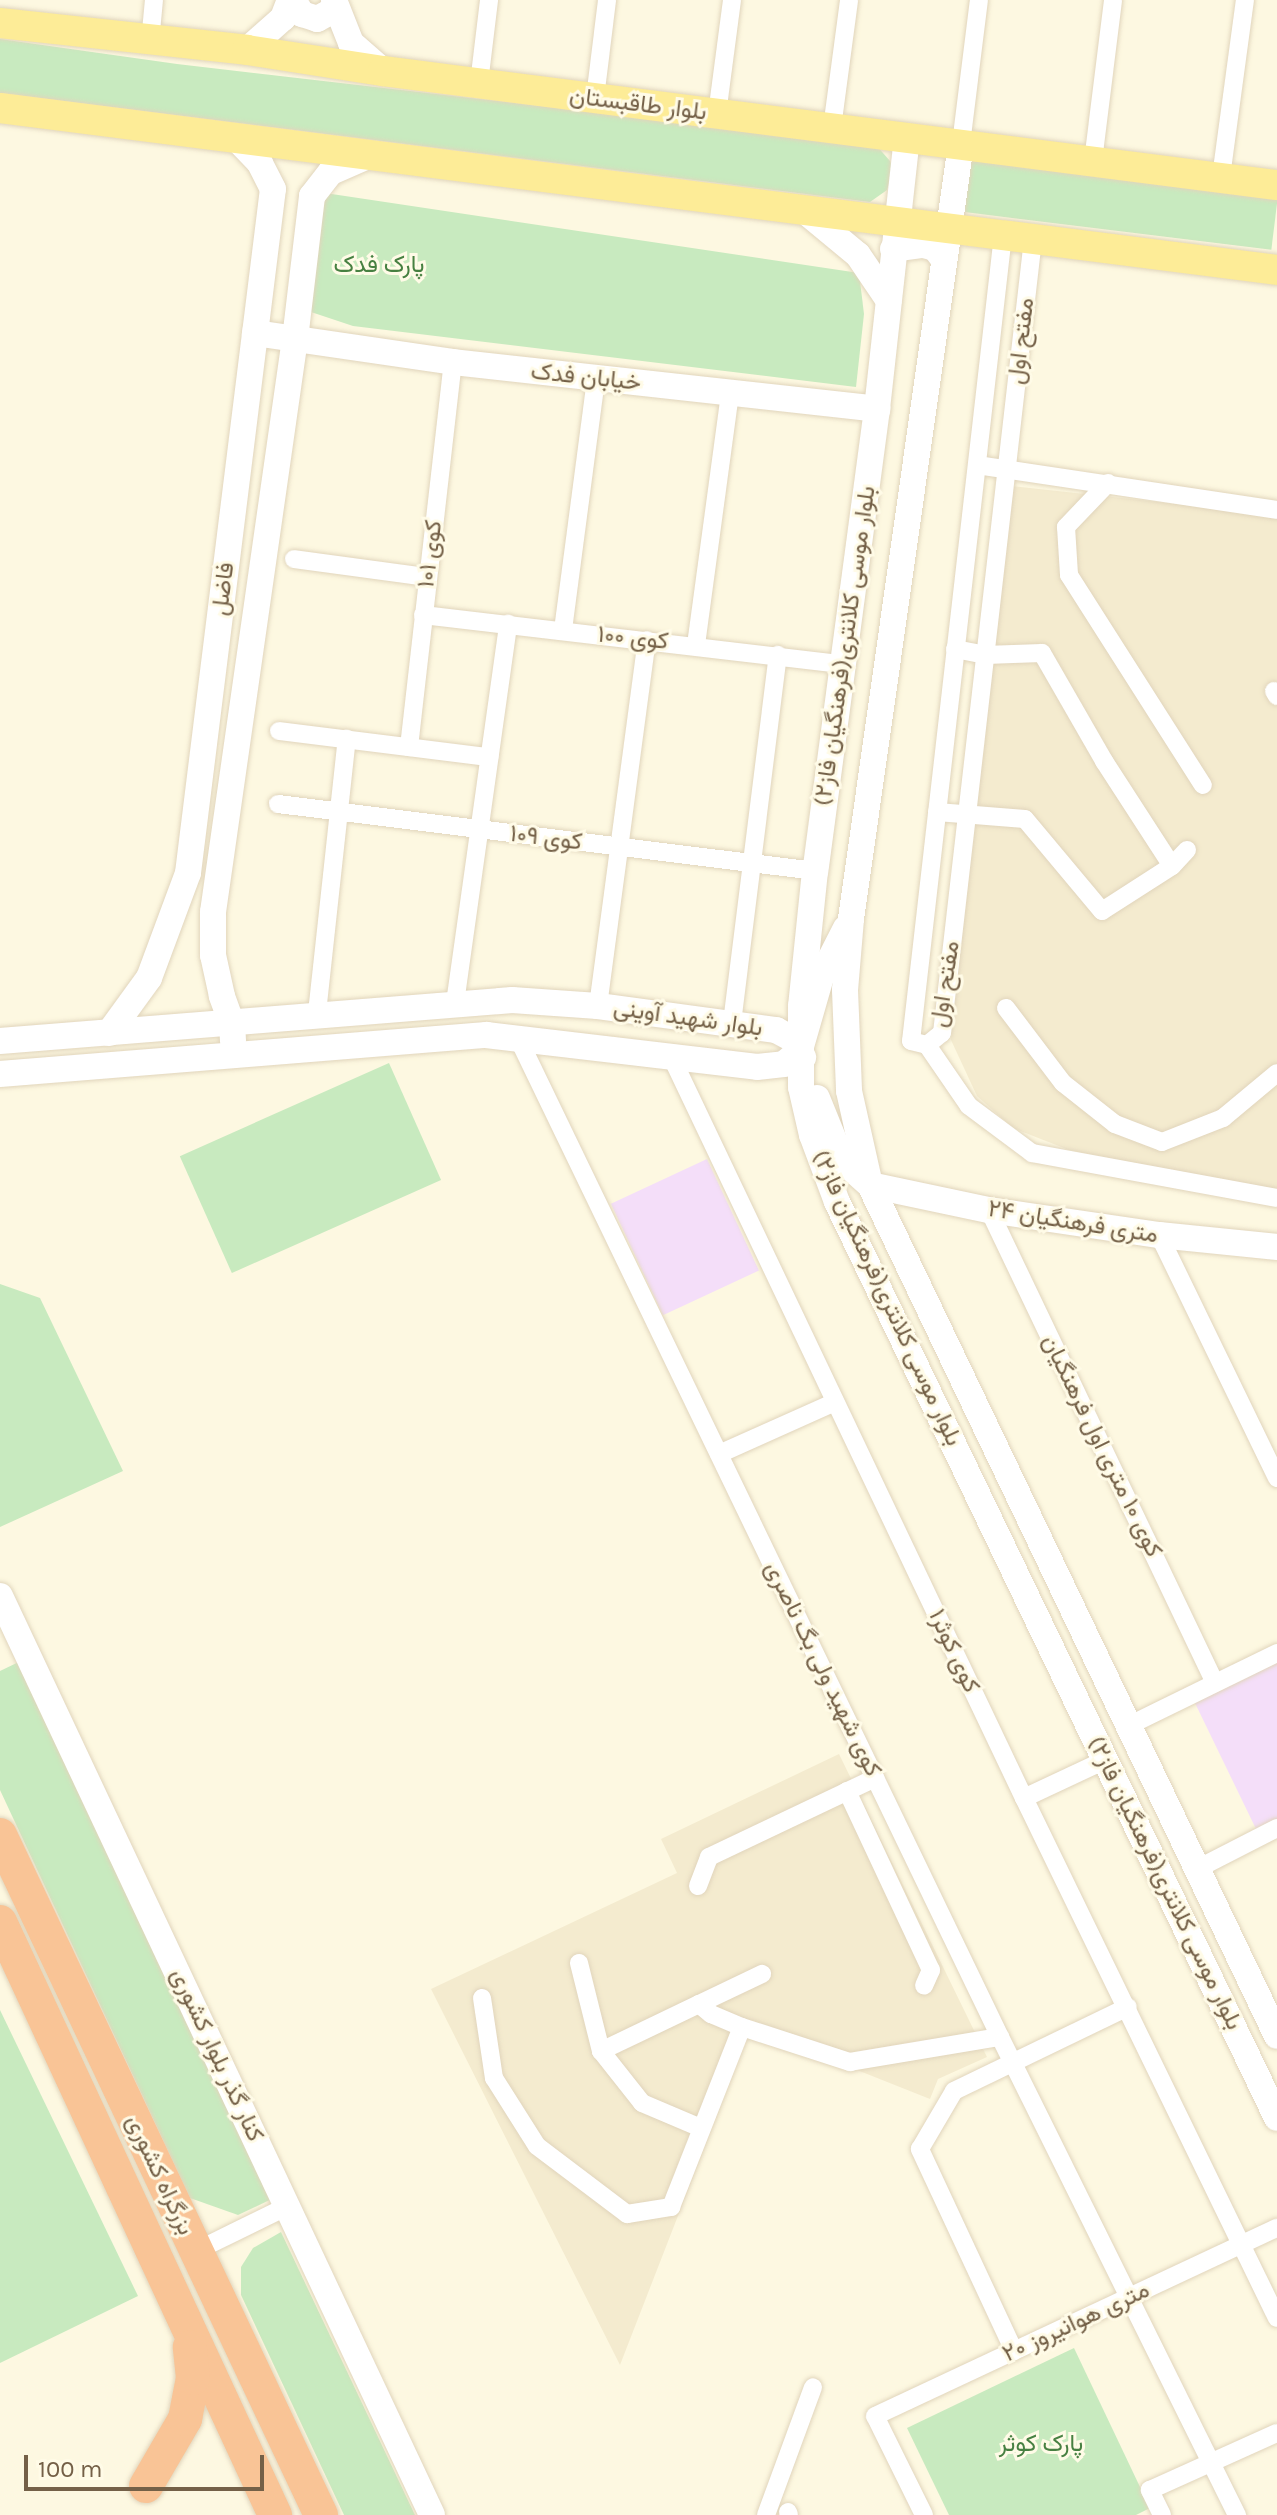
<!DOCTYPE html>
<meta charset="utf-8">
<style>
body{margin:0}
#map{position:relative;width:1277px;height:2515px;overflow:hidden;background:#fdf8e1;font-family:Karla,Vazirmatn,sans-serif}
div>[style]{position:absolute}
.residential>*{inset:0;background:#f4ebcf}
.education>*{inset:0;background:#f4def9;transform-origin:0 0}
.green>*{inset:0;background:#c8eabf;transform-origin:0 0}
.roads{filter:drop-shadow(0 0 2px #e1d5bc) drop-shadow(0 0 2px #e1d5bc)}
.street>*{height:18px;margin:-9px;padding:0 9px;transform-origin:9px;border-radius:9px;background:#fff}
.secondary>*{height:26px;margin:-13px;padding:0 13px;transform-origin:13px;border-radius:13px;background:#fff}
.primary>*{height:30px;margin:-15px;padding:0 15px;transform-origin:15px;border-radius:15px;background:#fdec97}
.highway>*{height:34px;margin:-17px;padding:0 17px;transform-origin:17px;border-radius:17px;background:#f9c496}
span{translate:-50% -50%;white-space:nowrap;text-align:center;line-height:1.15;-webkit-text-stroke:6px #fffbe7;paint-order:stroke}
.street-label{font-size:24px;color:#746047}
.park-label{font-size:24px;color:#478041}
.scale{position:absolute;left:24px;top:2455px;width:240px;height:36px;box-sizing:border-box;border:4px solid #746047;border-top:0;padding-left:10px;font-size:24px;line-height:28px;white-space:nowrap;color:#746047;-webkit-text-stroke:6px #fffbe7;paint-order:stroke}
</style>
<div id="map">
<div class="residential">
<div style="clip-path:polygon(1011px 486px,1277px 515px,1277px 1192px,1069px 1150px,1013px 1128px,977px 1096px,951px 1040px)"></div>
<div style="clip-path:polygon(839px 1754px,987px 2057px,938px 2079px,930px 2099px,751px 2028px,620px 2365px,431px 1989px,677px 1873px,661px 1839px)"></div>
</div>
<div class="education">
<div style="left:707px;top:1159px;width:123px;height:106px;rotate:65deg"></div>
<div style="clip-path:polygon(1277px 1661px,1277px 1821px,1257px 1831px,1194px 1701px)"></div>
</div>
<div class="green">
<div style="clip-path:polygon(0 39px,177px 64px,876px 145px,890px 161px,893px 172px,887px 190px,870px 202px,0 93px)"></div>
<div style="left:967px;top:160px;width:313px;height:52px;rotate:7deg"></div>
<div style="clip-path:polygon(325px 193px,859px 273px,864px 314px,856px 387px,353px 326px,308px 311px)"></div>
<div style="left:389px;top:1063px;width:128px;height:229px;rotate:66deg"></div>
<div style="clip-path:polygon(0 1284px,40px 1298px,123px 1471px,0 1527px)"></div>
<div style="clip-path:polygon(25px 1659px,276px 2197px,238px 2215px,190px 2198px,0 1790px,0 1671px)"></div>
<div style="clip-path:polygon(0 2010px,138px 2296px,0 2363px)"></div>
<div style="clip-path:polygon(281px 2232px,415px 2515px,344px 2515px,241px 2295px,241px 2267px,253px 2248px)"></div>
<div style="clip-path:polygon(1074px 2348px,1150px 2508px,1136px 2515px,949px 2515px,907px 2428px)"></div>
</div>
<div class="roads">
<div class="street">
<div style="left:150px;top:42px;width:42px;rotate:-84.6deg"></div>
<div style="left:479px;top:83px;width:84px;rotate:-83.1deg"></div>
<div style="left:595px;top:98px;width:99px;rotate:-83deg"></div>
<div style="left:717px;top:114px;width:115px;rotate:-82.5deg"></div>
<div style="left:832px;top:128px;width:129px;rotate:-82.4deg"></div>
<div style="left:961px;top:144px;width:145px;rotate:-82.9deg"></div>
<div style="left:1093px;top:161px;width:162px;rotate:-82.9deg"></div>
<div style="left:1221px;top:177px;width:179px;rotate:-82.3deg"></div>
<div style="left:1003px;top:235px;width:811px;rotate:96.51deg"></div>
<div style="left:911px;top:1041px;width:16px;rotate:14deg"></div>
<div style="left:927px;top:1045px;width:19px;rotate:-39deg"></div>
<div style="left:942px;top:1033px;width:799px;rotate:-83.46deg"></div>
<div style="left:977px;top:465px;width:303px;rotate:8.5deg"></div>
<div style="left:1108px;top:483px;width:61px;rotate:133.7deg"></div>
<div style="left:1066px;top:527px;width:48px;rotate:86.4deg"></div>
<div style="left:1069px;top:575px;width:249px;rotate:57.5deg"></div>
<div style="left:294px;top:559px;width:135px;rotate:7.7deg"></div>
<div style="left:423px;top:615px;width:423px;rotate:6.7deg"></div>
<div style="left:563px;top:630px;width:254px;rotate:-82.5deg"></div>
<div style="left:696px;top:645px;width:254px;rotate:-82.3deg"></div>
<div style="left:955px;top:649px;width:31px;rotate:11deg"></div>
<div style="left:985px;top:655px;width:57px;rotate:-2deg"></div>
<div style="left:1042px;top:653px;width:125px;rotate:60.1deg"></div>
<div style="left:1104px;top:761px;width:125px;rotate:57.1deg"></div>
<div style="left:1274px;top:691px;width:6px;rotate:59deg"></div>
<div style="left:279px;top:731px;width:212px;rotate:7.1deg"></div>
<div style="left:409px;top:747px;width:388px;rotate:-83.5deg"></div>
<div style="left:278px;top:804px;width:541px;rotate:7.11deg"></div>
<div style="left:937px;top:812px;width:88px;rotate:4.5deg"></div>
<div style="left:1025px;top:819px;width:120px;rotate:50.1deg"></div>
<div style="left:1102px;top:911px;width:83px;rotate:-32.7deg"></div>
<div style="left:1172px;top:866px;width:22px;rotate:-47deg"></div>
<div style="left:455px;top:1003px;width:383px;rotate:-82deg"></div>
<div style="left:598px;top:1006px;width:369px;rotate:-82.4deg"></div>
<div style="left:1006px;top:1008px;width:94px;rotate:52.8deg"></div>
<div style="left:1063px;top:1083px;width:66px;rotate:38.3deg"></div>
<div style="left:1115px;top:1124px;width:50px;rotate:21deg"></div>
<div style="left:1162px;top:1142px;width:66px;rotate:-21.5deg"></div>
<div style="left:1223px;top:1118px;width:70px;rotate:-39.8deg"></div>
<div style="left:317px;top:1013px;width:276px;rotate:-83.8deg"></div>
<div style="left:732px;top:1023px;width:371px;rotate:-82.9deg"></div>
<div style="left:518px;top:1038px;width:1109px;rotate:64.24deg"></div>
<div style="left:1000px;top:2037px;width:534px;rotate:63.63deg"></div>
<div style="left:927px;top:1045px;width:74px;rotate:55.5deg"></div>
<div style="left:969px;top:1106px;width:79px;rotate:36.7deg"></div>
<div style="left:1032px;top:1153px;width:249px;rotate:10.4deg"></div>
<div style="left:671px;top:1056px;width:822px;rotate:64.56deg"></div>
<div style="left:1024px;top:1798px;width:578px;rotate:64.06deg"></div>
<div style="left:989px;top:1210px;width:524px;rotate:64.46deg"></div>
<div style="left:1159px;top:1235px;width:270px;rotate:64.1deg"></div>
<div style="left:719px;top:1454px;width:127px;rotate:-24.1deg"></div>
<div style="left:1128px;top:1726px;width:166px;rotate:-26.1deg"></div>
<div style="left:847px;top:1791px;width:198px;rotate:64.9deg"></div>
<div style="left:931px;top:1970px;width:17px;rotate:114deg"></div>
<div style="left:1024px;top:1798px;width:89px;rotate:-25.1deg"></div>
<div style="left:1197px;top:1869px;width:90px;rotate:-27.1deg"></div>
<div style="left:698px;top:1886px;width:31px;rotate:-69deg"></div>
<div style="left:709px;top:1857px;width:184px;rotate:-25.4deg"></div>
<div style="left:579px;top:1963px;width:91px;rotate:76deg"></div>
<div style="left:601px;top:2051px;width:109px;rotate:-25.6deg"></div>
<div style="left:699px;top:2004px;width:16px;rotate:40deg"></div>
<div style="left:711px;top:2014px;width:34px;rotate:23deg"></div>
<div style="left:742px;top:2027px;width:114px;rotate:18deg"></div>
<div style="left:850px;top:2062px;width:152px;rotate:-9.5deg"></div>
<div style="left:482px;top:1998px;width:81px;rotate:81.5deg"></div>
<div style="left:494px;top:2078px;width:80px;rotate:57.7deg"></div>
<div style="left:537px;top:2146px;width:113px;rotate:37.1deg"></div>
<div style="left:627px;top:2214px;width:45px;rotate:-9deg"></div>
<div style="left:671px;top:2207px;width:193px;rotate:-68.5deg"></div>
<div style="left:699px;top:2004px;width:70px;rotate:-25.5deg"></div>
<div style="left:601px;top:2051px;width:66px;rotate:51.7deg"></div>
<div style="left:642px;top:2103px;width:64px;rotate:23deg"></div>
<div style="left:196px;top:2251px;width:102px;rotate:-26.1deg"></div>
<div style="left:1014px;top:2351px;width:223px;rotate:-115deg"></div>
<div style="left:920px;top:2149px;width:67px;rotate:-59.6deg"></div>
<div style="left:954px;top:2091px;width:193px;rotate:-25.8deg"></div>
<div style="left:788px;top:2512px;width:3px;rotate:72deg"></div>
<div style="left:766px;top:2515px;width:136px;rotate:-69.8deg"></div>
<div style="left:924px;top:2515px;width:110px;rotate:-116.3deg"></div>
<div style="left:875px;top:2416px;width:444px;rotate:-25.1deg"></div>
<div style="left:1162px;top:2515px;width:28px;rotate:-116deg"></div>
<div style="left:1150px;top:2490px;width:139px;rotate:-24.2deg"></div>
</div>
<div class="secondary">
<div style="left:293px;top:0;width:17px;rotate:57deg"></div>
<div style="left:302px;top:14px;width:16px;rotate:18deg"></div>
<div style="left:317px;top:19px;width:15px;rotate:-28deg"></div>
<div style="left:330px;top:12px;width:7px;rotate:-56deg"></div>
<div style="left:334px;top:0;width:46px;rotate:68.4deg"></div>
<div style="left:351px;top:43px;width:43px;rotate:41.2deg"></div>
<div style="left:247px;top:50px;width:48px;rotate:-41.6deg"></div>
<div style="left:283px;top:18px;width:19px;rotate:-69deg"></div>
<div style="left:907px;top:137px;width:274px;rotate:96.3deg"></div>
<div style="left:877px;top:409px;width:466px;rotate:97.6deg"></div>
<div style="left:815px;top:871px;width:136px;rotate:95.9deg"></div>
<div style="left:801px;top:1006px;width:81px;rotate:90deg"></div>
<div style="left:801px;top:1087px;width:49px;rotate:77.1deg"></div>
<div style="left:812px;top:1135px;width:72px;rotate:69.5deg"></div>
<div style="left:837px;top:1202px;width:1016px;rotate:64.34deg"></div>
<div style="left:961px;top:144px;width:783px;rotate:98.08deg"></div>
<div style="left:851px;top:919px;width:71px;rotate:94.8deg"></div>
<div style="left:845px;top:990px;width:101px;rotate:87.7deg"></div>
<div style="left:849px;top:1091px;width:96px;rotate:77.4deg"></div>
<div style="left:870px;top:1185px;width:943px;rotate:64.44deg"></div>
<div style="left:806px;top:212px;width:67px;rotate:39.6deg"></div>
<div style="left:858px;top:255px;width:55px;rotate:56deg"></div>
<div style="left:893px;top:249px;width:30px;rotate:-8deg"></div>
<div style="left:923px;top:245px;width:12px;rotate:14deg"></div>
<div style="left:935px;top:248px;width:15px;rotate:53deg"></div>
<div style="left:255px;top:333px;width:200px;rotate:8.3deg"></div>
<div style="left:453px;top:362px;width:427px;rotate:6.3deg"></div>
<div style="left:109px;top:1033px;width:68px;rotate:-54deg"></div>
<div style="left:149px;top:978px;width:112px;rotate:-69.6deg"></div>
<div style="left:188px;top:873px;width:689px;rotate:-82.92deg"></div>
<div style="left:273px;top:189px;width:29px;rotate:-117deg"></div>
<div style="left:260px;top:163px;width:35px;rotate:-134deg"></div>
<div style="left:0;top:1041px;width:514px;rotate:-4.58deg"></div>
<div style="left:512px;top:1000px;width:86px;rotate:4deg"></div>
<div style="left:598px;top:1006px;width:180px;rotate:7.7deg"></div>
<div style="left:776px;top:1030px;width:19px;rotate:28deg"></div>
<div style="left:793px;top:1039px;width:21px;rotate:61deg"></div>
<div style="left:233px;top:1041px;width:17px;rotate:-93deg"></div>
<div style="left:232px;top:1024px;width:30px;rotate:-110deg"></div>
<div style="left:222px;top:996px;width:42px;rotate:-102.4deg"></div>
<div style="left:213px;top:955px;width:43px;rotate:-90deg"></div>
<div style="left:213px;top:912px;width:579px;rotate:-81.86deg"></div>
<div style="left:295px;top:339px;width:144px;rotate:-83.2deg"></div>
<div style="left:312px;top:196px;width:31px;rotate:-52deg"></div>
<div style="left:331px;top:172px;width:43px;rotate:-23.6deg"></div>
<div style="left:0;top:1074px;width:488px;rotate:-4.6deg"></div>
<div style="left:486px;top:1035px;width:273px;rotate:6.7deg"></div>
<div style="left:757px;top:1067px;width:27px;rotate:-6deg"></div>
<div style="left:784px;top:1064px;width:21px;rotate:-41deg"></div>
<div style="left:800px;top:1050px;width:76px;rotate:-74deg"></div>
<div style="left:821px;top:977px;width:55px;rotate:-63deg"></div>
<div style="left:817px;top:1098px;width:67px;rotate:68deg"></div>
<div style="left:842px;top:1160px;width:38px;rotate:42deg"></div>
<div style="left:870px;top:1185px;width:122px;rotate:11.9deg"></div>
<div style="left:989px;top:1210px;width:172px;rotate:8.4deg"></div>
<div style="left:1159px;top:1235px;width:119px;rotate:5.8deg"></div>
<div style="left:0;top:1596px;width:1015px;rotate:64.82deg"></div>
</div>
<div class="primary">
<div style="left:0;top:23px;width:248px;rotate:6.2deg"></div>
<div style="left:247px;top:50px;width:138px;rotate:8.8deg"></div>
<div style="left:383px;top:71px;width:901px;rotate:7.27deg"></div>
<div style="left:0;top:108px;width:1287px;rotate:7.23deg"></div>
</div>
<div class="highway">
<div style="left:0;top:1835px;width:752px;rotate:64.73deg"></div>
<div style="left:0;top:1922px;width:654px;rotate:65.12deg"></div>
<div style="left:146px;top:2486px;width:78px;rotate:-59.8deg"></div>
<div style="left:185px;top:2419px;width:42px;rotate:-79deg"></div>
<div style="left:193px;top:2378px;width:31px;rotate:-96deg"></div>
</div>
</div>
<div class="street-label">
<span style="left:638px;top:104px;rotate:7deg">بلوار طاقبستان</span>
<span style="left:1021px;top:341px;rotate:-83deg">مفتح اول</span>
<span style="left:586px;top:377px;rotate:6deg">خیابان فدک</span>
<span style="left:430px;top:554px;rotate:-83deg">کوی ۱۰۱</span>
<span style="left:223px;top:589px;rotate:-83deg">فاضل</span>
<span style="left:633px;top:638px;rotate:6deg">کوی ۱۰۰</span>
<span style="left:845px;top:646px;rotate:-82deg">بلوار موسی کلانتری(فرهنگیان فاز۲)</span>
<span style="left:546px;top:838px;rotate:7deg">کوی ۱۰۹</span>
<span style="left:945px;top:984px;rotate:-81deg">مفتح اول</span>
<span style="left:688px;top:1018px;rotate:8deg">بلوار شهید آوینی</span>
<span style="left:1073px;top:1222px;rotate:9deg">۲۴ متری فرهنگیان</span>
<span style="left:887px;top:1298px;rotate:65deg">بلوار موسی کلانتری(فرهنگیان فاز۲)</span>
<span style="left:1102px;top:1446px;rotate:64deg">کوی ۱۰ متری اول فرهنگیان</span>
<span style="left:954px;top:1651px;rotate:65deg">کوی کوثر۱</span>
<span style="left:823px;top:1669px;rotate:64deg">کوی شهید ولی بگ ناصری</span>
<span style="left:1165px;top:1883px;rotate:64deg">بلوار موسی کلانتری(فرهنگیان فاز۲)</span>
<span style="left:217px;top:2055px;rotate:65deg">کنار گذر بلوار کشوری</span>
<span style="left:160px;top:2175px;rotate:65deg">بزرگراه کشوری</span>
<span style="left:1076px;top:2322px;rotate:-25deg">۲۰ متری هوانیروز</span>
</div>
<div class="park-label">
<span style="left:379px;top:265px">پارک فدک</span>
<span style="left:1041px;top:2444px">پارک کوثر</span>
</div>
<div class="scale">100 m</div>
</div>
